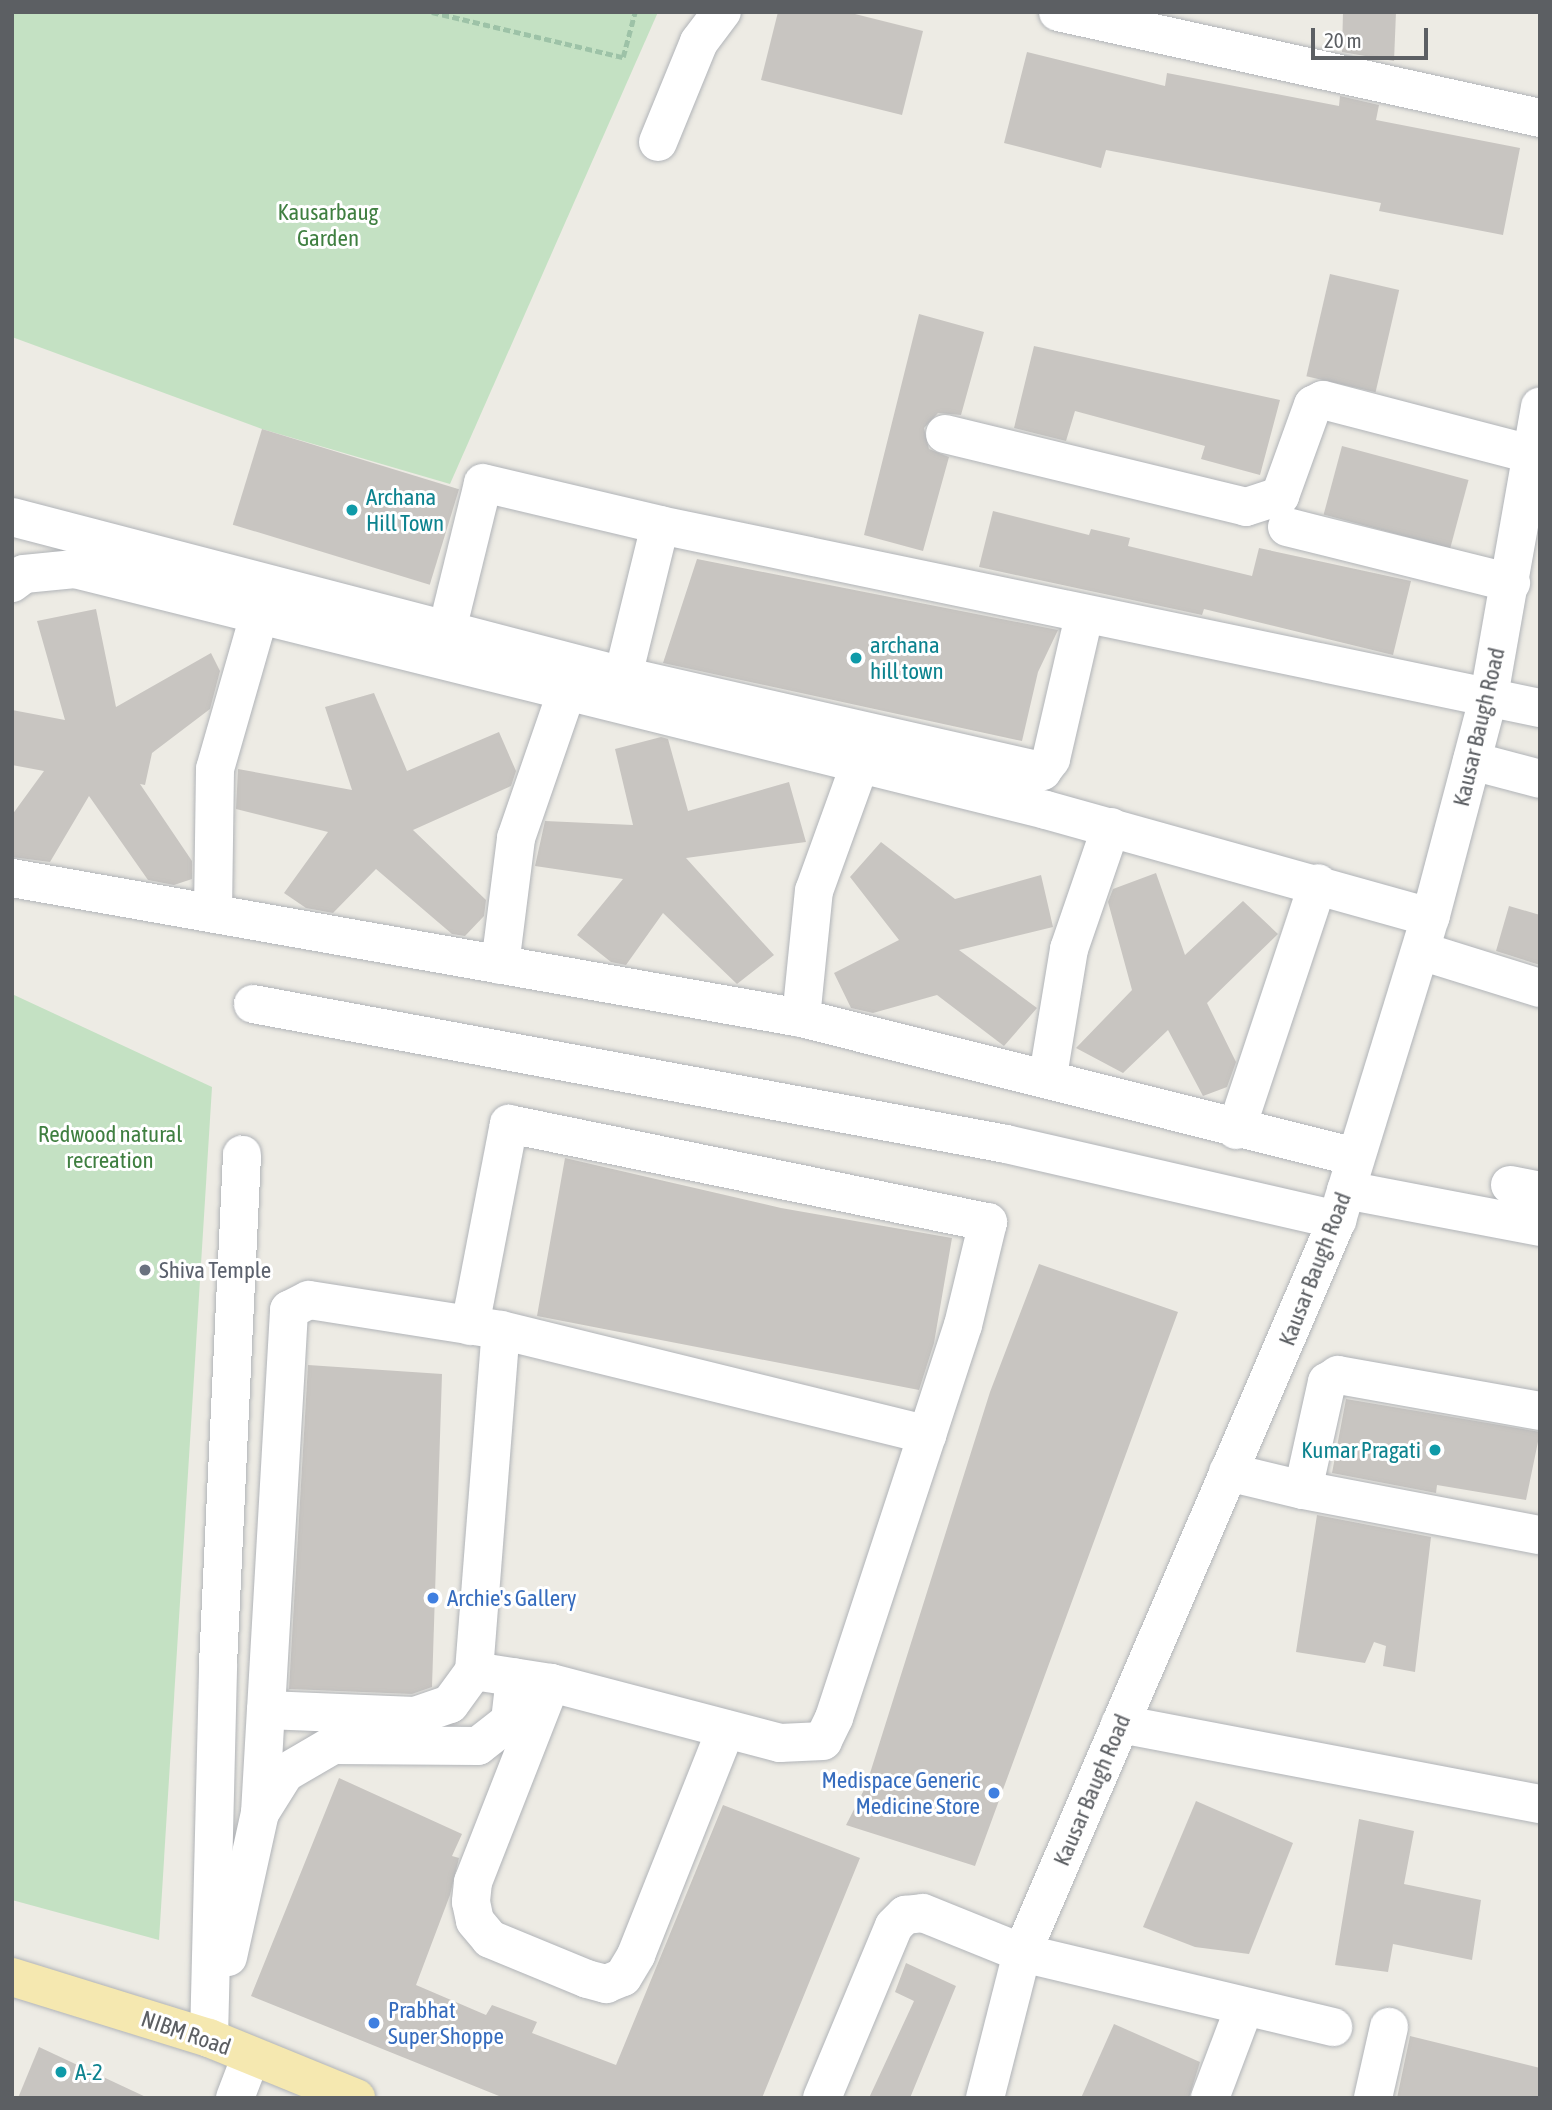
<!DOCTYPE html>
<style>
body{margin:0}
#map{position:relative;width:1552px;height:2110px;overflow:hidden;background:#edebe4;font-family:"Asap Condensed",sans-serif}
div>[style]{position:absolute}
.green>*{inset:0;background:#c4e1c3}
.building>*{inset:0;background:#c8c5c1;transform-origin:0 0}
.path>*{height:4.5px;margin-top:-2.25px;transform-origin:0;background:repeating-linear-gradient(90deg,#9dc2a7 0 7px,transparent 0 10.5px)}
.roads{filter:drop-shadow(0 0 2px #b1b4b8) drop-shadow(0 0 2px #b1b4b8)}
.minor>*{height:38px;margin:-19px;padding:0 19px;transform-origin:19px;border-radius:19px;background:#fff}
.major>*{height:38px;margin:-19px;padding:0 19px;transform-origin:19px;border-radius:19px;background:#f5e8b0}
.dots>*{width:19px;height:19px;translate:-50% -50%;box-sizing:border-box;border:4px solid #fff;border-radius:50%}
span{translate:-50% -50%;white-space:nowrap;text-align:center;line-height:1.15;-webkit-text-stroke:6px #fff;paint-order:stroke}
.park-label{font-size:23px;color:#3f7f40}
.culture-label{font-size:23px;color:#0d838f}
.left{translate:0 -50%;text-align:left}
.right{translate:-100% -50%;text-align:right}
.street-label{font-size:23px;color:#5c5f63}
.worship-label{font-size:23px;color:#5b616d}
.shop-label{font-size:23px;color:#366cbe}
.frame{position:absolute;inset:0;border:14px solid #5c5f63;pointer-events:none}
.scale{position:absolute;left:1311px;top:28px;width:117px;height:32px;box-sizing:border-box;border:4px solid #5c5f63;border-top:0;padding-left:9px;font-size:21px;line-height:24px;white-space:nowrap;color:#5c5f63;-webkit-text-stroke:5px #fff;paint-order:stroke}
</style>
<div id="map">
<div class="green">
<div style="clip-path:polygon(12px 12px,658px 12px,450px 484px,262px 429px,12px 337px)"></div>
<div style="clip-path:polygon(12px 994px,212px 1087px,159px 1940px,12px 1900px)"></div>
</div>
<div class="building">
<div style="clip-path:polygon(778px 12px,847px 12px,923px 31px,902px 115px,761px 80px)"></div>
<div style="clip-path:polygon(1343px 12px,1396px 12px,1394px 61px,1342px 52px)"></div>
<div style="clip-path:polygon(1027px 52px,1165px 86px,1167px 73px,1339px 106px,1340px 96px,1379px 105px,1376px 120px,1520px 148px,1503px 235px,1379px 211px,1381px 203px,1106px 150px,1101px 168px,1004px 143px)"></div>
<div style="left:1330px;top:274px;width:71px;height:105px;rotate:13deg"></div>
<div style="clip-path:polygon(919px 314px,984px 332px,961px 415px,938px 413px,924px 428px,929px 449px,949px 457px,923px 551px,864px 535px)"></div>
<div style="clip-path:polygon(1034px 346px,1280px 400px,1260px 475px,1201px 459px,1205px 446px,1075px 411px,1066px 441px,1014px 428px)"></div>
<div style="left:262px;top:429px;width:206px;height:100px;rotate:17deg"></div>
<div style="left:1342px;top:446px;width:131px;height:71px;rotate:15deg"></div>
<div style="clip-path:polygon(993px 511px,1089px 535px,1091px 529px,1130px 538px,1128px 546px,1252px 576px,1259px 548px,1411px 581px,1393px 655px,1204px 609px,1202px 615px,979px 567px)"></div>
<div style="clip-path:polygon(697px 559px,1058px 630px,1038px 672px,1022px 741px,663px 663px)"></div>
<div style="clip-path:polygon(96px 609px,116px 707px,211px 653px,220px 671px,210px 709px,152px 753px,145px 785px,140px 784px,192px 861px,192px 879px,174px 885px,148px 880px,89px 796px,50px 862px,12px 857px,12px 815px,44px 771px,12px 765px,12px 710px,65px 720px,37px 621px)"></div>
<div style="clip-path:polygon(374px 693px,407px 771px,499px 732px,516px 771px,511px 786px,413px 830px,486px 900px,484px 916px,465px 936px,452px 934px,376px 869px,333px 913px,306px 908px,284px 893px,328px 832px,236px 809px,238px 769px,352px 790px,325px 707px)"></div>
<div style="clip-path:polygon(661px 737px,668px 739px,688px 811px,789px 782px,806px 842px,686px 858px,774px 955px,737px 984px,663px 913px,626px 965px,611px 962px,577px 935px,623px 879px,535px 866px,545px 821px,633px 825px,615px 749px)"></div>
<div style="clip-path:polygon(881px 842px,955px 899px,1041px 875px,1053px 927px,959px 950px,1037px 1008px,1004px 1046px,937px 995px,873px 1013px,851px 1008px,834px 973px,899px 940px,850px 877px)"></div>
<div style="clip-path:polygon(1156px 873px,1185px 955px,1243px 901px,1278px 934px,1207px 1003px,1236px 1062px,1227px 1087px,1203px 1096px,1168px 1030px,1123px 1073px,1076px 1048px,1132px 990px,1108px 902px,1113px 889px)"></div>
<div style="clip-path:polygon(1509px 906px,1540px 915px,1540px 965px,1496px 951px)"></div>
<div style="clip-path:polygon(565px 1158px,781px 1208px,952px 1238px,934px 1343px,919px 1390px,537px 1316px)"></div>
<div style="clip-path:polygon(1039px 1264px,1178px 1312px,975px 1866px,846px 1825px,866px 1786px,990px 1392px)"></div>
<div style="clip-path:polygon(308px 1365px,442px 1374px,432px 1687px,412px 1694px,289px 1689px)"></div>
<div style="clip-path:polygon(1346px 1399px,1540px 1432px,1526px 1500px,1437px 1485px,1436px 1493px,1332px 1473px)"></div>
<div style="clip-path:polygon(1317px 1515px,1431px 1537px,1415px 1672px,1383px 1666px,1386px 1646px,1374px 1642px,1365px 1663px,1296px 1652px)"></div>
<div style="clip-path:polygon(339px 1778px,462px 1834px,452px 1856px,459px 1858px,450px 1895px,416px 1985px,486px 2015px,492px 2005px,537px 2022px,532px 2033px,616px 2065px,723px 1805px,860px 1858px,762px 2098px,504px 2098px,251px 1996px)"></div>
<div style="clip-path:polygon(1196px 1801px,1293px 1843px,1249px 1954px,1195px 1947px,1143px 1927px)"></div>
<div style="clip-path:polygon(1359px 1819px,1414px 1831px,1404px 1884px,1481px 1900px,1472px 1960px,1393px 1944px,1388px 1972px,1335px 1965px)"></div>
<div style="clip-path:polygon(906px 1963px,956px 1986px,910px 2098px,869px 2098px,914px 2001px,895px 1992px)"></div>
<div style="clip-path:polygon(1114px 2024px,1200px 2062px,1189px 2098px,1081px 2098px)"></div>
<div style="clip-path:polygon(1410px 2036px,1540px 2068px,1540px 2098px,1397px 2098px)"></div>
<div style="clip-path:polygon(39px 2047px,148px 2098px,18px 2098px)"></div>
</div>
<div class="path">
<div style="left:432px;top:12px;width:196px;rotate:13.3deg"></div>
<div style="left:623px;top:57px;width:47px;rotate:-75.1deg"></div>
</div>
<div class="roads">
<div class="minor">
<div style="left:1058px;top:12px;width:494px;rotate:12.4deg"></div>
<div style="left:658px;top:142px;width:108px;rotate:-67.7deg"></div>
<div style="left:699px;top:42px;width:38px;rotate:-53deg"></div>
<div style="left:945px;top:434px;width:310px;rotate:13.6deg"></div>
<div style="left:1246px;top:507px;width:36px;rotate:-18deg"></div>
<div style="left:1280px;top:496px;width:97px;rotate:-70.1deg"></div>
<div style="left:1313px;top:405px;width:11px;rotate:-27deg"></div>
<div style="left:1323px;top:400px;width:218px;rotate:14.6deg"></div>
<div style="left:12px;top:517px;width:631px;rotate:14.59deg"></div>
<div style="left:623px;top:676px;width:155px;rotate:-76.2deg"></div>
<div style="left:660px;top:525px;width:899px;rotate:11.75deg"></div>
<div style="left:1287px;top:527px;width:231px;rotate:14deg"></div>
<div style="left:12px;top:583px;width:15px;rotate:-37deg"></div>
<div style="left:24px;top:574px;width:51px;rotate:-5.6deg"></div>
<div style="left:75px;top:569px;width:1000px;rotate:13.94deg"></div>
<div style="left:1046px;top:810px;width:399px;rotate:15.6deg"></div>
<div style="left:447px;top:630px;width:151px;rotate:-76.2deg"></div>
<div style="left:483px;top:483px;width:182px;rotate:13.3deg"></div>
<div style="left:623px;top:676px;width:430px;rotate:12.8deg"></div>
<div style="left:1042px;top:771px;width:15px;rotate:-53deg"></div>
<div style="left:1051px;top:759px;width:147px;rotate:-77deg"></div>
<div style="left:1472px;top:761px;width:70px;rotate:14.8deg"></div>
<div style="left:12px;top:878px;width:801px;rotate:10.06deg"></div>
<div style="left:801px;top:1018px;width:571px;rotate:14.08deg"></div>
<div style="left:213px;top:912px;width:143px;rotate:-89.2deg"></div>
<div style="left:215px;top:769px;width:159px;rotate:-74deg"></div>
<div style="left:1421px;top:951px;width:125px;rotate:17.3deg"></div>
<div style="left:500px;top:965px;width:128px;rotate:-82.8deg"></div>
<div style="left:516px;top:838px;width:156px;rotate:-70.9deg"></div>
<div style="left:253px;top:1004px;width:766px;rotate:10.53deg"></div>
<div style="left:1006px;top:1144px;width:340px;rotate:12.9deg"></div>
<div style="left:801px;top:1018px;width:128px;rotate:-84.2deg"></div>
<div style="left:814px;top:891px;width:135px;rotate:-70.1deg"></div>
<div style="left:1048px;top:1076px;width:129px;rotate:-80.6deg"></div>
<div style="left:1069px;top:949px;width:129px;rotate:-71deg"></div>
<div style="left:1236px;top:1130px;width:260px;rotate:-71.6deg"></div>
<div style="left:1510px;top:1185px;width:31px;rotate:11deg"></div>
<div style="left:1346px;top:1190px;width:197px;rotate:10.8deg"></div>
<div style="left:470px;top:1326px;width:206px;rotate:-79.1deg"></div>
<div style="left:509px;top:1124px;width:489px;rotate:11.6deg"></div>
<div style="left:988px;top:1222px;width:106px;rotate:103.6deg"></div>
<div style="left:963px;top:1325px;width:116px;rotate:108.1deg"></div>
<div style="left:927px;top:1435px;width:298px;rotate:108.2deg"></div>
<div style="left:834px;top:1718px;width:25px;rotate:116deg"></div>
<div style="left:823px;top:1741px;width:43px;rotate:177.3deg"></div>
<div style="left:780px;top:1743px;width:237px;rotate:-165.3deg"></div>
<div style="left:551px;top:1683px;width:78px;rotate:-171.1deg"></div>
<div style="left:474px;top:1671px;width:342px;rotate:-85.5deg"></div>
<div style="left:501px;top:1330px;width:439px;rotate:13.8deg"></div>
<div style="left:1228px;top:1472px;width:77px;rotate:13.5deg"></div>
<div style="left:1303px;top:1490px;width:111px;rotate:-77.5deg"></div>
<div style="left:1327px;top:1382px;width:13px;rotate:-32deg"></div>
<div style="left:1338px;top:1375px;width:205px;rotate:10.1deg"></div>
<div style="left:1303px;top:1490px;width:241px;rotate:10.8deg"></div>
<div style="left:551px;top:1683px;width:214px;rotate:111.4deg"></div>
<div style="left:473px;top:1882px;width:20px;rotate:96deg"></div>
<div style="left:471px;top:1902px;width:19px;rotate:78deg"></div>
<div style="left:475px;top:1921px;width:23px;rotate:50deg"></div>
<div style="left:490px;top:1939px;width:105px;rotate:22.4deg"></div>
<div style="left:587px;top:1979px;width:20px;rotate:15deg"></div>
<div style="left:606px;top:1984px;width:18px;rotate:-22deg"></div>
<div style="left:623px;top:1977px;width:26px;rotate:-59deg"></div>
<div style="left:636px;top:1955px;width:243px;rotate:-68.3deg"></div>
<div style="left:266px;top:1710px;width:401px;rotate:-86.7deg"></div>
<div style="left:289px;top:1310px;width:22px;rotate:-27deg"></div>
<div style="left:309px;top:1300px;width:187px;rotate:8.9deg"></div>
<div style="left:1120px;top:1724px;width:428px;rotate:10.8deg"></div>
<div style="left:260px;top:1813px;width:47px;rotate:-58deg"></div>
<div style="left:285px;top:1773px;width:56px;rotate:-30.3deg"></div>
<div style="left:333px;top:1745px;width:145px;rotate:0.4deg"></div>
<div style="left:478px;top:1746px;width:41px;rotate:-38deg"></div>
<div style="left:510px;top:1721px;width:44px;rotate:-83.5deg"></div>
<div style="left:228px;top:1957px;width:148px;rotate:-77.5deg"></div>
<div style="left:260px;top:1813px;width:103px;rotate:-86.7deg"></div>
<div style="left:266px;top:1710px;width:149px;rotate:2.3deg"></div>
<div style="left:415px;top:1716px;width:37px;rotate:-19deg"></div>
<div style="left:450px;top:1704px;width:41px;rotate:-54deg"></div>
<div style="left:209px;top:2038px;width:374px;rotate:-88.6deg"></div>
<div style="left:218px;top:1664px;width:510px;rotate:-87.3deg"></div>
<div style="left:235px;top:2098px;width:45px;rotate:-69.1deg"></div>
<div style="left:822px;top:2098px;width:186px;rotate:-67.3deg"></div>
<div style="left:894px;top:1926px;width:16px;rotate:-45deg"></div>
<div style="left:905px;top:1915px;width:18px;rotate:-6deg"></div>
<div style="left:923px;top:1913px;width:107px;rotate:22deg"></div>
<div style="left:1022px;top:1953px;width:320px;rotate:13.4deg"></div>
<div style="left:985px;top:2098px;width:150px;rotate:-75.7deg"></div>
<div style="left:1022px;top:1953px;width:798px;rotate:-66.74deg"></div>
<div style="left:1337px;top:1220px;width:319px;rotate:-72.9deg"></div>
<div style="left:1431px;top:915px;width:227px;rotate:-75.2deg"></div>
<div style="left:1489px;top:696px;width:294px;rotate:-80deg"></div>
<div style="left:1210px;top:2098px;width:96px;rotate:-69.3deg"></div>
<div style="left:1373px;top:2098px;width:73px;rotate:-77.3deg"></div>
</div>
<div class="major">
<div style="left:12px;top:1977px;width:206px;rotate:17.2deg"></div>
<div style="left:209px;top:2038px;width:159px;rotate:22.2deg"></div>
</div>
</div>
<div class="dots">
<div style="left:352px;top:510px;background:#0f9aa8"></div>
<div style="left:856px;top:658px;background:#0f9aa8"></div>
<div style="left:145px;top:1270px;background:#6b7280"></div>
<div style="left:1435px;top:1450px;background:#0f9aa8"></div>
<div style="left:433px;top:1598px;background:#3f7fe0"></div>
<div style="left:994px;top:1793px;background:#3f7fe0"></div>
<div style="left:374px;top:2023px;background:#3f7fe0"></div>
<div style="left:61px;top:2072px;background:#0f9aa8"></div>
</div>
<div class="park-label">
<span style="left:328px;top:225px">Kausarbaug<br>Garden</span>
<span style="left:110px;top:1147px">Redwood natural<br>recreation</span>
</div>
<div class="culture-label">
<span class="left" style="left:366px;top:510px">Archana<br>Hill Town</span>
<span class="left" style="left:870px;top:658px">archana<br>hill town</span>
<span class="right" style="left:1421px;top:1450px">Kumar Pragati</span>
<span class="left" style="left:75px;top:2072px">A-2</span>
</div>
<div class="street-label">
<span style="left:1479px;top:727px;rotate:-77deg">Kausar Baugh Road</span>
<span style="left:1315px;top:1269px;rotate:-69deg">Kausar Baugh Road</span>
<span style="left:1092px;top:1790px;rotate:-67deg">Kausar Baugh Road</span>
<span style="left:186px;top:2033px;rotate:19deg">NIBM Road</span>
</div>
<div class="worship-label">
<span class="left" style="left:159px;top:1270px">Shiva Temple</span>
</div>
<div class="shop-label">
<span class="left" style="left:447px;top:1598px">Archie's Gallery</span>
<span class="right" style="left:980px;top:1793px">Medispace Generic<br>Medicine Store</span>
<span class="left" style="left:388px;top:2023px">Prabhat<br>Super Shoppe</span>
</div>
<div class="frame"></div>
<div class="scale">20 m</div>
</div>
